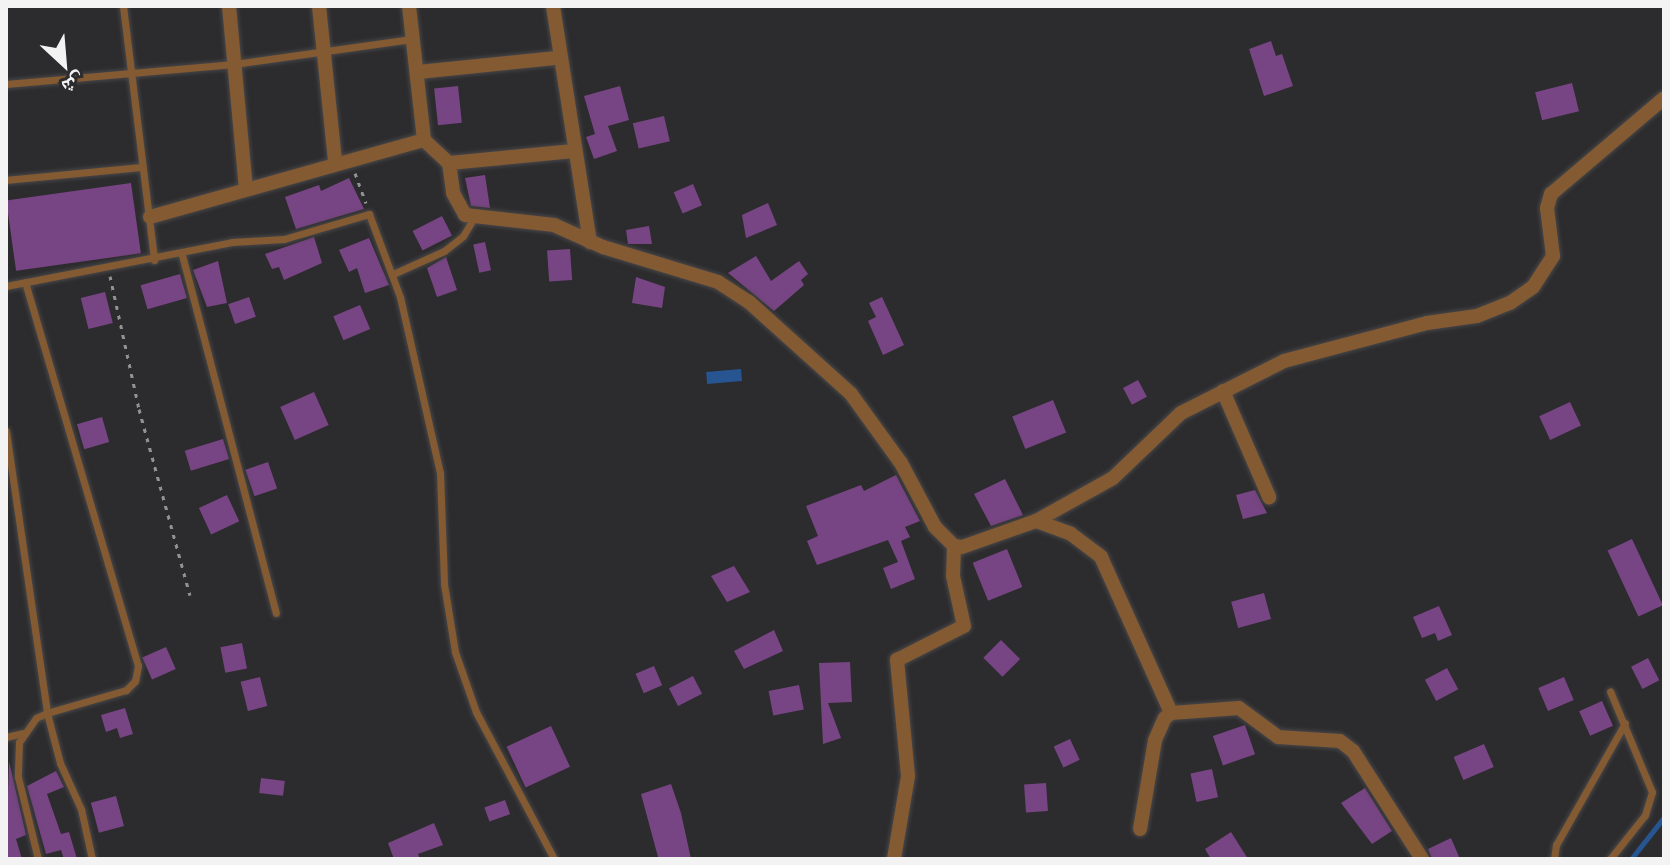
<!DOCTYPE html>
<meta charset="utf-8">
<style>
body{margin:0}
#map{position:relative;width:1670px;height:865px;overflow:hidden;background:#2c2b2d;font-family:"Exo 2","Noto Naskh Arabic",sans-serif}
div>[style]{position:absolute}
.water>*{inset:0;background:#275592;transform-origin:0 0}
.stream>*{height:5px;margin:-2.5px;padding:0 2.5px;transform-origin:2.5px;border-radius:2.5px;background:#275592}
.building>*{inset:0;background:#784584;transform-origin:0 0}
.path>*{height:3px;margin-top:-1.5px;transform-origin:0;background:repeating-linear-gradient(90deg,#949394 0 4px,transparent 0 10px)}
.roads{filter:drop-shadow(0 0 2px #484749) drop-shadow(0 0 2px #484749)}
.service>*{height:7px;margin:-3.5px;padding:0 3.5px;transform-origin:3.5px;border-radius:3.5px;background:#835a32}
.minor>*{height:14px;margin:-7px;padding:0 7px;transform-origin:7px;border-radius:7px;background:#835a32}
span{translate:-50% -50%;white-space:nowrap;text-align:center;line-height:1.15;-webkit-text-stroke:8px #2c2b2d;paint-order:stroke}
.frame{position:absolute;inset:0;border:8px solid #f4f3f4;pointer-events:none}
.north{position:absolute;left:24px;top:24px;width:80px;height:80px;-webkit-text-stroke:6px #2c2b2d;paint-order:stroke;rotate:154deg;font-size:22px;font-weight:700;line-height:32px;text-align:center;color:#f4f3f4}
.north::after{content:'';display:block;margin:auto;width:28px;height:36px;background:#f4f3f4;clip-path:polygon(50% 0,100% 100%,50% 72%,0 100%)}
</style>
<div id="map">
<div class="water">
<div style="left:741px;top:369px;width:12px;height:35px;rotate:85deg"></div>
</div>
<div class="stream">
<div style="left:1631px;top:859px;width:53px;rotate:-51.8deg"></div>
</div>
<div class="building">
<div style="clip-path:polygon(1271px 41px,1276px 56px,1282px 54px,1293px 86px,1264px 96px,1249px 49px)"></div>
<div style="left:1572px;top:83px;width:29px;height:38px;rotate:76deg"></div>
<div style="left:458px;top:86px;width:37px;height:24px;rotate:84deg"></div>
<div style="clip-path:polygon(620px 86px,629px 120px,608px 126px,617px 151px,594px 159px,586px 137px,595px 134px,584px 96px)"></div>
<div style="left:664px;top:116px;width:26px;height:32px;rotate:77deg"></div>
<div style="clip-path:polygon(485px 175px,490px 208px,471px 206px,465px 178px)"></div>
<div style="clip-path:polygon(349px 178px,364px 209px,296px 229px,285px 197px,319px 185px,321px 191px)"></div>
<div style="left:131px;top:183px;width:71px;height:126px;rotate:82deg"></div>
<div style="left:693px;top:184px;width:23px;height:21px;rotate:67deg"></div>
<div style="clip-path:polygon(768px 203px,777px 225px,746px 238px,742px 215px)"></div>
<div style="left:442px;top:216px;width:22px;height:33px;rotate:63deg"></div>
<div style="clip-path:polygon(649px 226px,652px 244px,628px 244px,626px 230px)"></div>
<div style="clip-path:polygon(314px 237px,322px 263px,284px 280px,279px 267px,272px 269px,265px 254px)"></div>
<div style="clip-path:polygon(369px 238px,389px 285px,365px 293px,357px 268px,349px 272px,339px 250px)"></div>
<div style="left:485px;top:242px;width:29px;height:12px;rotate:78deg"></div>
<div style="left:570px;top:249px;width:31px;height:23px;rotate:86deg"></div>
<div style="clip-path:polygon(756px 256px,771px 281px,799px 261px,808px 274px,801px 280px,804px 285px,774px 311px,728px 273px)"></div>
<div style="clip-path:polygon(446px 257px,457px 290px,437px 297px,427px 268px)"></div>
<div style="clip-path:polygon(218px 261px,227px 303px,207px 307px,193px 270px)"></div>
<div style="left:180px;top:274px;width:25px;height:41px;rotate:74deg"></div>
<div style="clip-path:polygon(636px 277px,665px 287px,662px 308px,632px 303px)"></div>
<div style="left:105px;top:292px;width:32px;height:25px;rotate:76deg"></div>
<div style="left:249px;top:297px;width:21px;height:22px;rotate:71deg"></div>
<div style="clip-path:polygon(882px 297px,904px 345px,883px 355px,868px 321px,876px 317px,869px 303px)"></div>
<div style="left:360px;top:305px;width:26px;height:29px;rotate:67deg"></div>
<div style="left:1138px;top:380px;width:19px;height:17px;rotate:62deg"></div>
<div style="left:314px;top:392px;width:36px;height:37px;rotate:66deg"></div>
<div style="left:1053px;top:400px;width:35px;height:44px;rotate:68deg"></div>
<div style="left:1570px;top:402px;width:26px;height:34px;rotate:65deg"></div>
<div style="left:102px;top:417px;width:26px;height:26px;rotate:74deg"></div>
<div style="left:223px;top:439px;width:21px;height:40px;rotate:73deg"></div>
<div style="left:268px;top:462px;width:28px;height:24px;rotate:71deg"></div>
<div style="clip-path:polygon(896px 475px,920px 521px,905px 527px,910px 537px,901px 541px,915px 579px,891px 589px,883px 568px,898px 562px,888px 540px,817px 565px,807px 541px,818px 536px,806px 506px,861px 485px,864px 491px)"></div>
<div style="clip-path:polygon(1005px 479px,1023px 515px,991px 526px,974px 494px)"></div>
<div style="clip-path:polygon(1255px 490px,1267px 513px,1243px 519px,1236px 495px)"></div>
<div style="left:227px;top:495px;width:29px;height:31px;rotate:65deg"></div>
<div style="left:1632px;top:539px;width:73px;height:27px;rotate:65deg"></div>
<div style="left:1007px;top:549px;width:41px;height:37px;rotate:68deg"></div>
<div style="clip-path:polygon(734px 566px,750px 592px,727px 602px,711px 576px)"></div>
<div style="left:1264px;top:593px;width:27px;height:34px;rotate:75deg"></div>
<div style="clip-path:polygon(1439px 606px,1452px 635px,1438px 641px,1435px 633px,1422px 638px,1413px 617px)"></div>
<div style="clip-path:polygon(774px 630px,783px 651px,744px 669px,734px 651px)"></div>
<div style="left:1001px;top:640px;width:27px;height:25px;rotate:45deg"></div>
<div style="left:242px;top:643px;width:26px;height:22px;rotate:79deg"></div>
<div style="left:166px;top:647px;width:24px;height:26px;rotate:66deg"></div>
<div style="left:1648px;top:658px;width:25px;height:19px;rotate:63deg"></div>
<div style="clip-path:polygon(850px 662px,852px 702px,828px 703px,841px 738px,823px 744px,819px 663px)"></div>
<div style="left:654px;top:666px;width:21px;height:20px;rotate:67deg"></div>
<div style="left:1447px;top:668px;width:24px;height:25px;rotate:62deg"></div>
<div style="left:693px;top:676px;width:20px;height:27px;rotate:63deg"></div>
<div style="left:260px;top:677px;width:30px;height:20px;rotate:76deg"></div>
<div style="left:1564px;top:677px;width:25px;height:28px;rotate:67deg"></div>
<div style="left:799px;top:685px;width:25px;height:31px;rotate:79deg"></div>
<div style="left:1602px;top:701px;width:27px;height:25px;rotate:66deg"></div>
<div style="clip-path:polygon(125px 708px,133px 734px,120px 738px,117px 728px,106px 732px,101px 715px)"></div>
<div style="left:1245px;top:725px;width:31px;height:34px;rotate:71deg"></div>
<div style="left:551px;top:726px;width:45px;height:49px;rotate:65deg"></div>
<div style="left:1070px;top:739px;width:23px;height:18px;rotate:65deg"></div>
<div style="left:1484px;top:744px;width:25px;height:33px;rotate:67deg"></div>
<div style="clip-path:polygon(9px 761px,26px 835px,16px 839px,22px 859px,6px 859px)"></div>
<div style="left:1212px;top:769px;width:29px;height:22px;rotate:78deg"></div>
<div style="clip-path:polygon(56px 771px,64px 787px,47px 794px,61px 834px,69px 832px,77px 859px,64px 859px,61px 850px,46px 854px,27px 786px)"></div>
<div style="left:261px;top:778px;width:24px;height:15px;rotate:7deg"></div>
<div style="left:1046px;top:783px;width:28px;height:22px;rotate:86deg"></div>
<div style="clip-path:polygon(671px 784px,681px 813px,691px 859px,658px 857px,641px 794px)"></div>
<div style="clip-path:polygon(1365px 788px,1392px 831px,1372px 844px,1341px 803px)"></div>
<div style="left:116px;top:796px;width:31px;height:26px;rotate:75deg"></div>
<div style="left:505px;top:800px;width:15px;height:22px;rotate:70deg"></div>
<div style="clip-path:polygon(434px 823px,443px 845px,418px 854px,420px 859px,394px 859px,388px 843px)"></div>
<div style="clip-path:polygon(1231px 832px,1248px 859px,1211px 859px,1205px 849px)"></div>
<div style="clip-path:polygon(1451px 838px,1460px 859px,1432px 859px,1428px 849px)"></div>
</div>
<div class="path">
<div style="left:355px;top:173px;width:32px;rotate:70deg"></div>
<div style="left:110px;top:276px;width:136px;rotate:77.7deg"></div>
<div style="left:139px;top:409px;width:193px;rotate:74.7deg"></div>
</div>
<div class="roads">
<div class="service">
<div style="left:123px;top:6px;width:256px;rotate:83deg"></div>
<div style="left:6px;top:84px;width:229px;rotate:-5deg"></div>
<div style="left:234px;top:64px;width:181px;rotate:-8deg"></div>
<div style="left:6px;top:180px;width:135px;rotate:-5.5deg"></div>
<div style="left:182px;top:255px;width:370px;rotate:75.3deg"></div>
<div style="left:393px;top:274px;width:56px;rotate:-24.3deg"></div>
<div style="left:444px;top:251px;width:24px;rotate:-38deg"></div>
<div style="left:463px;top:236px;width:21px;rotate:-59deg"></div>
<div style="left:25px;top:282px;width:400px;rotate:73.6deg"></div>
<div style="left:138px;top:666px;width:15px;rotate:101deg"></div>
<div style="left:135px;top:681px;width:13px;rotate:135deg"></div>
<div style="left:126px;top:690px;width:82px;rotate:163.8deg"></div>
<div style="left:47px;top:713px;width:12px;rotate:156deg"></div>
<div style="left:36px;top:718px;width:29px;rotate:125deg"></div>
<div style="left:19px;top:742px;width:35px;rotate:92deg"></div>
<div style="left:18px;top:777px;width:84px;rotate:76.3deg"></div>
<div style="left:6px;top:286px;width:230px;rotate:-11deg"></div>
<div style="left:232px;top:242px;width:52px;rotate:-3.3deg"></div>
<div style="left:284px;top:239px;width:89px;rotate:-16.4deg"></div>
<div style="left:369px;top:214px;width:89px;rotate:69.5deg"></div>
<div style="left:400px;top:297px;width:180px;rotate:77.2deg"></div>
<div style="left:440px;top:473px;width:111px;rotate:87.9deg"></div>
<div style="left:444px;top:584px;width:69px;rotate:80.8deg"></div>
<div style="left:455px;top:652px;width:64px;rotate:70.7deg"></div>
<div style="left:476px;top:712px;width:166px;rotate:62deg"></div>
<div style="left:6px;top:431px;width:285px;rotate:81.7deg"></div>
<div style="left:47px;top:713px;width:52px;rotate:75.4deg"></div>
<div style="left:60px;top:763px;width:51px;rotate:65.5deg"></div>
<div style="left:81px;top:809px;width:51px;rotate:77.6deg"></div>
<div style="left:6px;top:737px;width:17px;rotate:-13deg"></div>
<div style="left:1554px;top:859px;width:14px;rotate:-82deg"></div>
<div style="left:1556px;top:845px;width:140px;rotate:-60.5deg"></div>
<div style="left:1610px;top:859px;width:56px;rotate:-51.5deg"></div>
<div style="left:1645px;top:815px;width:24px;rotate:-73deg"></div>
<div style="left:1652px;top:792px;width:109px;rotate:-112.6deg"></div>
</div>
<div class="minor">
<div style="left:229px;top:6px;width:183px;rotate:84.7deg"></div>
<div style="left:319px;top:6px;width:156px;rotate:84.1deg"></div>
<div style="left:409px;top:6px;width:135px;rotate:83.6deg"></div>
<div style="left:553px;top:6px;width:239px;rotate:81.1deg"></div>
<div style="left:418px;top:72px;width:140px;rotate:-5.8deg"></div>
<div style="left:449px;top:163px;width:126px;rotate:-5.5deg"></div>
<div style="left:150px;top:217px;width:285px;rotate:-15.7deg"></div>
<div style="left:424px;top:140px;width:34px;rotate:43deg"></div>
<div style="left:449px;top:163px;width:30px;rotate:82deg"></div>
<div style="left:453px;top:193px;width:25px;rotate:61deg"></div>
<div style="left:465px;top:215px;width:90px;rotate:6.4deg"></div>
<div style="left:554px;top:225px;width:54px;rotate:24.2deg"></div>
<div style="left:603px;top:247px;width:120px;rotate:16.9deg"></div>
<div style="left:718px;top:282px;width:37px;rotate:33deg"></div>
<div style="left:749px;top:302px;width:137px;rotate:42deg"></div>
<div style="left:851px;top:394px;width:85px;rotate:54.1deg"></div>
<div style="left:901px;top:463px;width:72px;rotate:62deg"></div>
<div style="left:935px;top:527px;width:27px;rotate:45deg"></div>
<div style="left:954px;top:546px;width:8px;rotate:7deg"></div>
<div style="left:962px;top:547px;width:78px;rotate:-19.4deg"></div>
<div style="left:1036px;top:521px;width:88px;rotate:-29.2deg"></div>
<div style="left:1113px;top:478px;width:94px;rotate:-43.7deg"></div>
<div style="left:1181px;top:413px;width:115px;rotate:-26.8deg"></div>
<div style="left:1284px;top:361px;width:148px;rotate:-14.9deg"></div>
<div style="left:1427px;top:323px;width:50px;rotate:-8deg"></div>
<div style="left:1477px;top:316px;width:35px;rotate:-22deg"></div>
<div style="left:1510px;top:303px;width:28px;rotate:-35deg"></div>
<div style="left:1533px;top:287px;width:37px;rotate:-57deg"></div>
<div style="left:1553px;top:256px;width:48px;rotate:-97.1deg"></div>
<div style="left:1547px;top:208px;width:15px;rotate:-74deg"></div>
<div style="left:1551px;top:194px;width:148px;rotate:-40.3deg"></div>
<div style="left:1223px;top:391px;width:116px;rotate:66.5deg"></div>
<div style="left:1036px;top:521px;width:37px;rotate:20deg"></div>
<div style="left:1071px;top:534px;width:38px;rotate:37deg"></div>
<div style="left:1101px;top:557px;width:171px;rotate:65.8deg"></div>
<div style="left:1140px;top:829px;width:90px;rotate:-80.4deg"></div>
<div style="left:1155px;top:740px;width:24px;rotate:-66deg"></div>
<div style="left:1165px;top:718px;width:8px;rotate:-40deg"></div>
<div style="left:1171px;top:713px;width:68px;rotate:-4.2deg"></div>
<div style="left:1239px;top:708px;width:49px;rotate:36.6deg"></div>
<div style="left:1278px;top:737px;width:62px;rotate:3.7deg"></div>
<div style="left:1340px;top:741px;width:16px;rotate:38deg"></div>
<div style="left:1353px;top:751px;width:128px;rotate:57.4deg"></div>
<div style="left:894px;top:859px;width:84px;rotate:-80.4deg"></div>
<div style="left:908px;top:776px;width:117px;rotate:-95.4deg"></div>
<div style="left:897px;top:660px;width:75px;rotate:-26.9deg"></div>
<div style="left:964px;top:626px;width:51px;rotate:-102.4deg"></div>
<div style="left:953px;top:576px;width:30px;rotate:-88deg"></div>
</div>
</div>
<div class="frame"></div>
<div class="north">ش</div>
</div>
